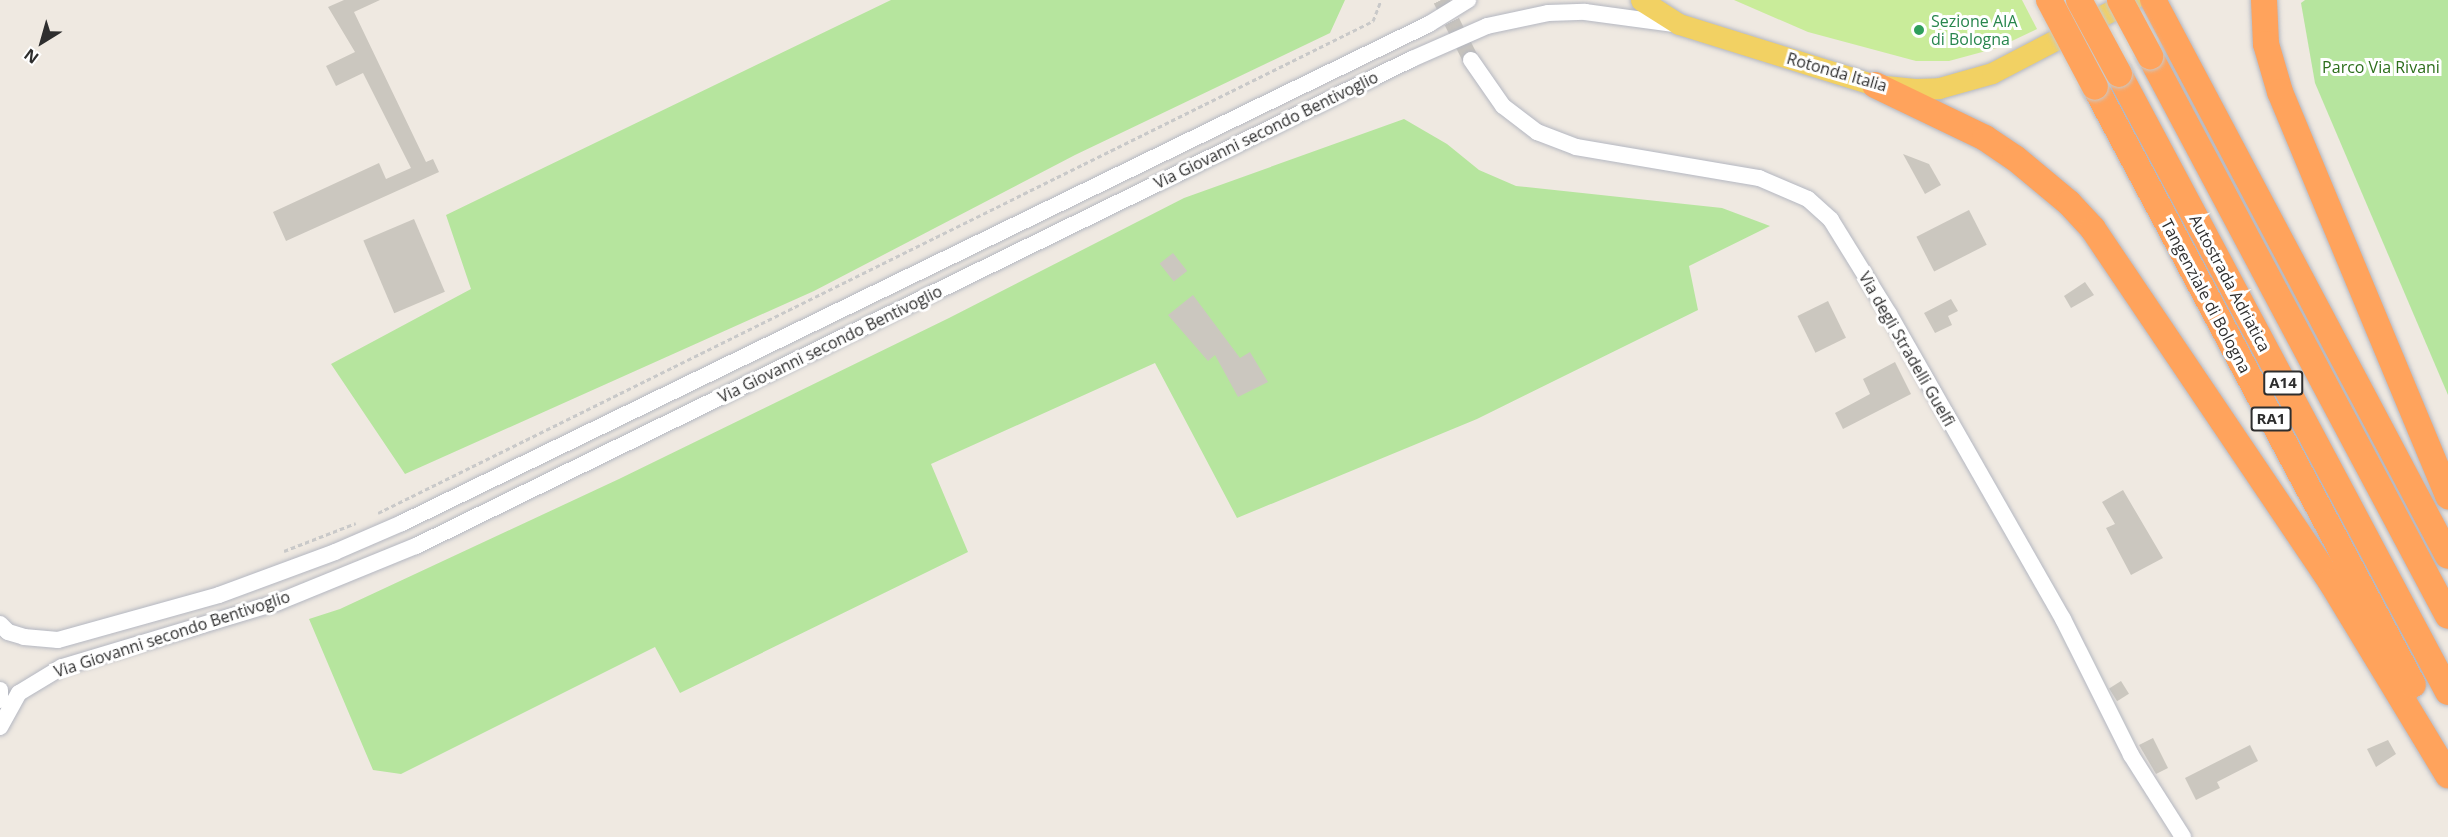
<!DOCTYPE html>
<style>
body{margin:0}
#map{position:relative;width:2448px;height:837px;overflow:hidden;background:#efe9e1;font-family:"Open Sans",sans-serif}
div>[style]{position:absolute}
.green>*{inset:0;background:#b6e59e}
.pitch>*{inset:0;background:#c9ec9a}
.building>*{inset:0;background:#cbc7bf;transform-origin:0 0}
.minor-tunnel>*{height:16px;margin-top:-8px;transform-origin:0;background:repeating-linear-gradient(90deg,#c8c4bd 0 16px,transparent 0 24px)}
.path>*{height:3px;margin-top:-1.5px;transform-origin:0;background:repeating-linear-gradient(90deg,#c9c9c9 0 4.5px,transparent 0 7.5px)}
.roads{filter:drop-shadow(0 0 2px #b4b7c1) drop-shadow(0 0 2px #b4b7c1)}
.minor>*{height:16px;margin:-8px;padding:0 8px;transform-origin:8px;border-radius:8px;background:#fff}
.major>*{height:21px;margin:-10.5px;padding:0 10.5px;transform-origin:10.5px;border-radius:10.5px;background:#f2d163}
.highway>*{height:26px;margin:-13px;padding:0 13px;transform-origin:13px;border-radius:13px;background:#ffa35c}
.bridges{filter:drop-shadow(0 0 2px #c9c9c9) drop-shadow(0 0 2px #c9c9c9)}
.highway-bridge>*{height:26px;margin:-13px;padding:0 13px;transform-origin:13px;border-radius:13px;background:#ffa35c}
.dots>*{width:16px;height:16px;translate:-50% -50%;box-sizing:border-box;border:3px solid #fff;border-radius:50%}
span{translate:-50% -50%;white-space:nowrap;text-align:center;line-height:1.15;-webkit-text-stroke:6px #fff;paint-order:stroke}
.shield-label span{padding:2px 4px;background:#fff;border:2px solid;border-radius:4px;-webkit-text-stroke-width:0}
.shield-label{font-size:15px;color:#2e2e2e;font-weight:700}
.leisure-label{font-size:16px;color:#27864d}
.left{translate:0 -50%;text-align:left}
.park-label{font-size:16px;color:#2c6e1b}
.street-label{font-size:16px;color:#2e2e2e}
.north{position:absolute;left:12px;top:12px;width:60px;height:60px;-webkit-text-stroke:4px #fff;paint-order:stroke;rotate:217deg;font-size:16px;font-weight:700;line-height:24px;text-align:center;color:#2e2e2e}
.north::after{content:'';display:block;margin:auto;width:21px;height:27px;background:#2e2e2e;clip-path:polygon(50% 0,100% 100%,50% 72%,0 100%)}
</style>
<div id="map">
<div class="green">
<div style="clip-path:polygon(891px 0,1345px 0,1330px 33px,1075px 155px,814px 291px,405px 474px,331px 364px,471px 289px,446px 215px)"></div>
<div style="clip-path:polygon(2305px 0,2448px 0,2448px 395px,2315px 83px,2301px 3px)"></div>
<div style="clip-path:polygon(1404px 119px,1447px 144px,1479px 170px,1516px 186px,1722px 208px,1770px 226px,1689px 266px,1698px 310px,1477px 419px,1237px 518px,1155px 363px,931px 464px,968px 552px,680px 693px,655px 647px,401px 774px,373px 770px,309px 619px,340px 609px,619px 479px,949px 318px,1184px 198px)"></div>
</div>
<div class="pitch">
<div style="clip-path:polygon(1734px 0,2022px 0,2037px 29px,1997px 48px,1949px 61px,1916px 61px,1808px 32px)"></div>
</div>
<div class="building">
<div style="clip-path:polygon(344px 0,380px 0,354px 12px,426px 162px,433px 159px,439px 172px,286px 241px,273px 212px,379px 163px,386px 179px,411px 168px,363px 73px,336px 86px,326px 66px,355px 52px,328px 7px)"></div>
<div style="clip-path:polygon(1903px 154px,1929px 164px,1941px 185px,1925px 194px)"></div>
<div style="left:1969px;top:210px;width:39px;height:59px;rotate:63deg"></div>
<div style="left:414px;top:219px;width:79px;height:55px;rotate:67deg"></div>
<div style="left:1173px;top:253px;width:23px;height:17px;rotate:52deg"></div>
<div style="clip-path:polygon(2085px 282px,2094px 295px,2071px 308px,2064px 296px)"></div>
<div style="clip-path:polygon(1193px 295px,1240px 358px,1250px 352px,1268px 382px,1238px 397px,1215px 355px,1208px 361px,1168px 315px)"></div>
<div style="clip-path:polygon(1951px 299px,1958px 311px,1948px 316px,1952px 325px,1935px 333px,1924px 313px)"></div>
<div style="left:1828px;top:301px;width:41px;height:34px;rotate:64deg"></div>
<div style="clip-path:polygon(1895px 362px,1911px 394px,1843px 429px,1835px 413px,1870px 394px,1863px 379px)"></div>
<div style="clip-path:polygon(2123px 490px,2163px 558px,2131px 575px,2106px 528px,2115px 524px,2102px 502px)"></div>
<div style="left:2121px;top:681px;width:15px;height:14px;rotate:58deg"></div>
<div style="clip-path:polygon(2153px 738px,2168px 768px,2156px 774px,2139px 745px)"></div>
<div style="clip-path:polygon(2388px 740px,2396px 754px,2376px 767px,2367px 749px)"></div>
<div style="clip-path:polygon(2250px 745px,2258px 761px,2217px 782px,2220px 788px,2196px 800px,2185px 778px)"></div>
</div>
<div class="minor-tunnel">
<div style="left:1441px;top:0;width:67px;rotate:63.4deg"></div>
</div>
<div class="path">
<div style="left:378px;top:513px;width:1110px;rotate:-26.31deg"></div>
<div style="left:1373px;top:21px;width:22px;rotate:-69deg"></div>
<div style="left:284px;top:551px;width:77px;rotate:-21.3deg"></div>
</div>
<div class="roads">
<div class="minor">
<div style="left:1471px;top:60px;width:56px;rotate:55.2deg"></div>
<div style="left:1503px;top:106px;width:43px;rotate:37.4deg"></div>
<div style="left:1537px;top:132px;width:42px;rotate:21deg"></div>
<div style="left:1576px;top:147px;width:186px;rotate:9.6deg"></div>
<div style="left:1759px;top:178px;width:53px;rotate:23.2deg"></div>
<div style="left:1808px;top:199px;width:31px;rotate:42deg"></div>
<div style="left:1831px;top:220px;width:110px;rotate:58.3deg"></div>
<div style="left:1889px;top:314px;width:351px;rotate:60.3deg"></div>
<div style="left:2063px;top:619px;width:152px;rotate:63.4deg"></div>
<div style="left:2131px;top:755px;width:97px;rotate:57.6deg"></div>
<div style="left:0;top:624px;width:11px;rotate:45deg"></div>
<div style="left:8px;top:632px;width:17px;rotate:17deg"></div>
<div style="left:24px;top:637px;width:34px;rotate:5deg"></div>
<div style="left:58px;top:640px;width:167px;rotate:-15.6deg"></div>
<div style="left:219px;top:595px;width:124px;rotate:-20.3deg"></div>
<div style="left:335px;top:552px;width:73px;rotate:-23.4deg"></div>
<div style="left:402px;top:523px;width:1142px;rotate:-25.91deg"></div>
<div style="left:1429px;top:24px;width:46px;rotate:-31.6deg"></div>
<div style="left:0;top:690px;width:10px;rotate:90deg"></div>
<div style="left:0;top:727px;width:39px;rotate:-61deg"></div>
<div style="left:19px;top:693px;width:50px;rotate:-31.2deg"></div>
<div style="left:62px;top:667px;width:223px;rotate:-16.7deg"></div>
<div style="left:276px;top:603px;width:151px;rotate:-22.2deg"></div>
<div style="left:416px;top:546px;width:1109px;rotate:-26.06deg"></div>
<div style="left:1412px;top:59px;width:82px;rotate:-23.7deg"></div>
<div style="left:1487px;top:26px;width:62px;rotate:-12deg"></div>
<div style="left:1548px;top:13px;width:37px;rotate:-2deg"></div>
<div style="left:1585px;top:12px;width:90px;rotate:7.7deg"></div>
</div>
<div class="major">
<div style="left:1641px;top:0;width:45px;rotate:32.3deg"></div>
<div style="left:1679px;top:24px;width:205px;rotate:17.3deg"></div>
<div style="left:1875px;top:85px;width:40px;rotate:5.7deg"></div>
<div style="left:1915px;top:89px;width:24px;rotate:-2deg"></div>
<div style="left:1939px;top:88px;width:55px;rotate:-15.8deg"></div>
<div style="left:1992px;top:73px;width:158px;rotate:-27.5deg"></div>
</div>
<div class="highway">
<div style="left:2153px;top:0;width:629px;rotate:62.05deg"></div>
<div style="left:2264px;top:0;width:44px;rotate:87.4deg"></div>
<div style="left:2266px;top:44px;width:50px;rotate:73.7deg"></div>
<div style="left:2280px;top:92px;width:438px;rotate:67.4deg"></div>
<div style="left:2150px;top:56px;width:634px;rotate:61.98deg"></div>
<div style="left:2119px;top:74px;width:700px;rotate:61.97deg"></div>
<div style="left:1875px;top:85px;width:122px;rotate:25.7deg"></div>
<div style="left:1985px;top:138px;width:36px;rotate:34deg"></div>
<div style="left:2015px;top:158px;width:70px;rotate:39.8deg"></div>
<div style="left:2069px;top:203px;width:35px;rotate:47deg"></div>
<div style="left:2093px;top:229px;width:426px;rotate:56deg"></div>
<div style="left:2331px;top:582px;width:226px;rotate:58.8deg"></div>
<div style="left:2095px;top:87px;width:677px;rotate:62deg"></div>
</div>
</div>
<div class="bridges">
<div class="highway-bridge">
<div style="left:2049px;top:0;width:98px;rotate:62.1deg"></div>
<div style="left:2079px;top:0;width:84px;rotate:61.6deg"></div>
<div style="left:2120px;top:0;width:64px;rotate:61.8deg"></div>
</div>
</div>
<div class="dots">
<div style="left:1919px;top:30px;background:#2e9e5b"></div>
</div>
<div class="shield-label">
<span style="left:2283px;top:383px">A14</span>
<span style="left:2271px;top:419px">RA1</span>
</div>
<div class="leisure-label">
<span class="left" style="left:1931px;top:30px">Sezione AIA<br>di Bologna</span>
</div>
<div class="park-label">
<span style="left:2381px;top:67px">Parco Via Rivani</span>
</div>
<div class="street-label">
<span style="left:1837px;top:72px;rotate:16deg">Rotonda Italia</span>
<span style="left:1266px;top:130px;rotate:-26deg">Via Giovanni secondo Bentivoglio</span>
<span style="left:2230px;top:283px;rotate:62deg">Autostrada Adriatica</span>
<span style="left:2206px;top:296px;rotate:62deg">Tangenziale di Bologna</span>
<span style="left:830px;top:344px;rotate:-26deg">Via Giovanni secondo Bentivoglio</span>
<span style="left:1907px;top:349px;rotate:60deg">Via degli Stradelli Guelfi</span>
<span style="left:172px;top:634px;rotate:-18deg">Via Giovanni secondo Bentivoglio</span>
</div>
<div class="north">N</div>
</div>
